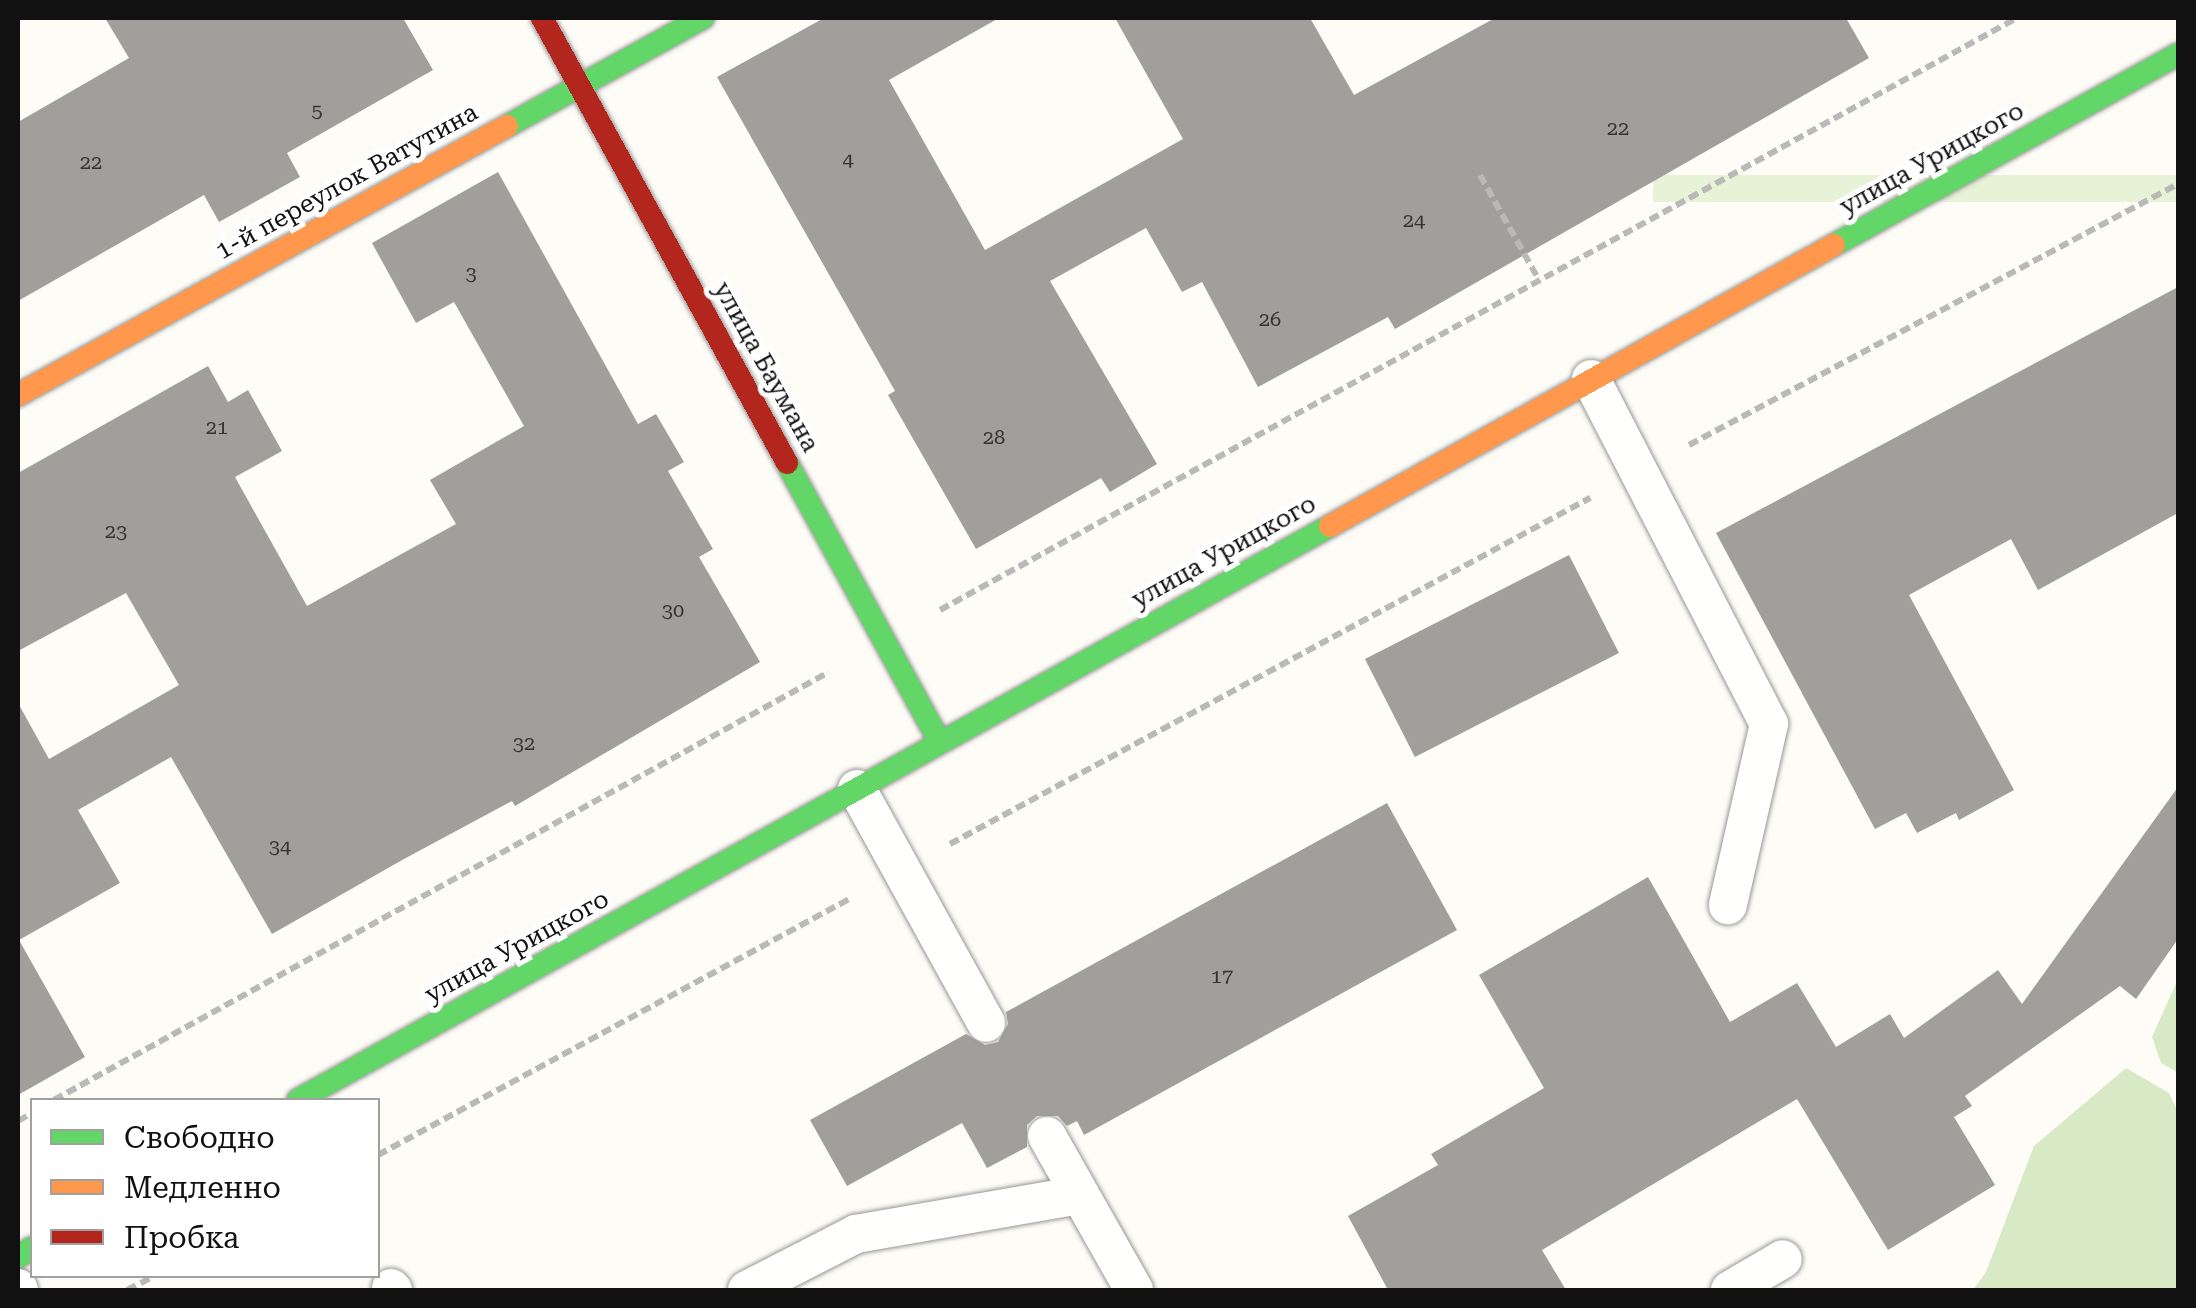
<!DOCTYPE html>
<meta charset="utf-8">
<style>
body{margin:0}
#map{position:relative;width:2196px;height:1308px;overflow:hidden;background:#fdfcf7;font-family:"Roboto Serif",serif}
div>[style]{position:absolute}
.green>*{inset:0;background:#e7f3d7;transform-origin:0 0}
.forest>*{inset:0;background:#d8eac5}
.building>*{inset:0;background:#a19f9c;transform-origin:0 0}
.path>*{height:6px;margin-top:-3px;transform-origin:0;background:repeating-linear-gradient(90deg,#b9b9b8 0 10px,transparent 0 15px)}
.roads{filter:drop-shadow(0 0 2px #979795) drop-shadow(0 0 2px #979795)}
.lane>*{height:38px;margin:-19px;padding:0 19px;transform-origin:19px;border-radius:19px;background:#fffffe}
.fast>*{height:22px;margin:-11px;padding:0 11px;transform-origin:11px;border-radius:11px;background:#63d668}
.slow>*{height:22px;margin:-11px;padding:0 11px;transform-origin:11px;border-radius:11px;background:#ff974d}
.jam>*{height:22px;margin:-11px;padding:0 11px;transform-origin:11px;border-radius:11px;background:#b3261e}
span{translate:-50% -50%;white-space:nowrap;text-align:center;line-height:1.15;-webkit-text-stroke:10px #fff;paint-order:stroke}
.number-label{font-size:20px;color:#353434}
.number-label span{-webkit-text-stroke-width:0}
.street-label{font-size:25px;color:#111}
.frame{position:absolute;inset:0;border:20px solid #111;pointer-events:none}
.legend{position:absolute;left:30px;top:1098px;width:350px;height:180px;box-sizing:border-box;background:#fff;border:2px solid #a0a0a0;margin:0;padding:12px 18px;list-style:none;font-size:30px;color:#111}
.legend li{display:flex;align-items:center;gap:20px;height:50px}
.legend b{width:50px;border:2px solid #a0a0a0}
</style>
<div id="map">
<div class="green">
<div style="left:2178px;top:175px;width:27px;height:525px;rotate:90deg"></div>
</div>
<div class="forest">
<div style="clip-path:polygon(2178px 979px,2178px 1073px,2161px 1063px,2152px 1037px)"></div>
<div style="clip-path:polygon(2126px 1068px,2169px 1093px,2178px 1112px,2178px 1290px,1973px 1290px,1986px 1272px,2034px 1146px)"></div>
</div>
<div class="building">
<div style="clip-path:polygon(105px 18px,403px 18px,433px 70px,287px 153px,300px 177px,219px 222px,204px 195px,18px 301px,18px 122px,129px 58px)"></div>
<div style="clip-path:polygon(824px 18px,999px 18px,889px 80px,985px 250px,1183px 139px,1115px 18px,1310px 18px,1354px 95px,1495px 18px,1846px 18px,1869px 58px,1395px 329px,1388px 317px,1258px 387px,1202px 282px,1182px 292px,1146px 228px,1050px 281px,1157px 464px,1110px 492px,1101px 478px,976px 549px,888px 395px,895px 391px,717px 77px)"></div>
<div style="clip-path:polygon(498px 172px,638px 424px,656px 414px,684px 462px,668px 471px,713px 549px,699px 557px,760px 662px,515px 806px,512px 801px,404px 859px,272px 934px,171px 757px,78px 810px,120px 883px,19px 940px,85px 1057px,18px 1095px,18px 703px,49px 759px,179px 685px,126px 593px,18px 651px,18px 473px,208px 366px,228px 402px,248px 390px,282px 451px,235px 477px,307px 606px,456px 524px,430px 480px,524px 426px,454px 302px,416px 323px,372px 243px)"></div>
<div style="clip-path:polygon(2178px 287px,2178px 513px,2038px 590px,2011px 539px,1909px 595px,2014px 790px,1959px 820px,1956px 813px,1917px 833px,1906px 813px,1875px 829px,1716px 533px)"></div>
<div style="left:1569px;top:555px;width:110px;height:229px;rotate:63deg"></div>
<div style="clip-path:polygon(2178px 787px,2178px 939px,2136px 999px,2120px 986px,1965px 1096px,1972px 1106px,1954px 1117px,1995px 1185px,1888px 1250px,1797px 1099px,1542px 1250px,1566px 1290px,1388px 1290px,1348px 1216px,1438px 1165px,1431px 1154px,1544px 1088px,1479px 975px,1648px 877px,1730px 1022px,1797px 983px,1836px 1047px,1890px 1014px,1904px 1038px,1998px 970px,2022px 1004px)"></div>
<div style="clip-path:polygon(1387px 803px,1457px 930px,1084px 1135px,1077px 1121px,1067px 1126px,1058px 1116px,1037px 1116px,1027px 1125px,1027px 1147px,987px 1168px,962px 1123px,847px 1186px,810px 1120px,966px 1034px,985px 1045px,998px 1042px,1008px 1024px,1006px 1012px)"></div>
</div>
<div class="path">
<div style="left:1480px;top:175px;width:120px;rotate:60.7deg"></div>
<div style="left:1689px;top:445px;width:554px;rotate:-28.09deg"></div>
<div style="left:940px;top:610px;width:1229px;rotate:-28.8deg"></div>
<div style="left:950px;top:844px;width:728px;rotate:-28.4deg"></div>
<div style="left:54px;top:1100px;width:885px;rotate:-28.91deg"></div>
<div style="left:18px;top:1121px;width:16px;rotate:-30deg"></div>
<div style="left:378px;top:1155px;width:538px;rotate:-28.52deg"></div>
<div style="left:127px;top:1290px;width:30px;rotate:-27deg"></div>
</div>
<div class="roads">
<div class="lane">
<div style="left:1591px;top:379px;width:388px;rotate:62.7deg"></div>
<div style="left:1769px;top:724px;width:186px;rotate:102.8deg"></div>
<div style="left:857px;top:789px;width:267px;rotate:61.1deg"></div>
<div style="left:1047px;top:1136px;width:177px;rotate:60.5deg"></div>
<div style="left:18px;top:1288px;width:2px;rotate:63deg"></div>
<div style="left:391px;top:1288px;width:3px;rotate:45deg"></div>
<div style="left:747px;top:1290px;width:123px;rotate:-27.2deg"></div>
<div style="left:856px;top:1234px;width:227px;rotate:-9.9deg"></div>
<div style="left:1730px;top:1290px;width:61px;rotate:-30.3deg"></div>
</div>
<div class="fast">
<div style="left:507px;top:126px;width:224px;rotate:-28.9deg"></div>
<div style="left:1834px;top:245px;width:393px;rotate:-29deg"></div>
<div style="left:787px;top:463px;width:318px;rotate:61.3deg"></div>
<div style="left:298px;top:1100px;width:1181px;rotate:-29.08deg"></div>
<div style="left:18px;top:1257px;width:17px;rotate:-33deg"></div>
</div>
<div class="slow">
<div style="left:18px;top:395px;width:558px;rotate:-28.82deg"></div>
<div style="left:1330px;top:526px;width:577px;rotate:-29.14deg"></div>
</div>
<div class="jam">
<div style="left:542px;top:18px;width:508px;rotate:61.16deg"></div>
</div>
</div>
<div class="number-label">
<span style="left:317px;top:110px">5</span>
<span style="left:1618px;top:128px">22</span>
<span style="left:848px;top:159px">4</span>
<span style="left:91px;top:162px">22</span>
<span style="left:1414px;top:220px">24</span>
<span style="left:471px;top:273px">3</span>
<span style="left:1270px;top:319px">26</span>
<span style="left:217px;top:427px">21</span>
<span style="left:994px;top:437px">28</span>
<span style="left:116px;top:531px">23</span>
<span style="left:673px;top:610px">30</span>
<span style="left:524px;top:743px">32</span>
<span style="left:280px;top:846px">34</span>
<span style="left:1222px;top:976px">17</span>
</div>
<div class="street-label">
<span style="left:1932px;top:159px;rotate:-29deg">улица Урицкого</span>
<span style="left:347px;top:182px;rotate:-29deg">1-й переулок Ватутина</span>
<span style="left:766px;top:367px;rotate:61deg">улица Баумана</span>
<span style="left:1224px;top:552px;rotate:-29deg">улица Урицкого</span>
<span style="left:517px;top:947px;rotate:-29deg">улица Урицкого</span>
</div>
<div class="frame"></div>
<ul class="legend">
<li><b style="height:12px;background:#63d668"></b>Свободно</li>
<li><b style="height:12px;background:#ff974d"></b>Медленно</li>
<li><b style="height:12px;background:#b3261e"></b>Пробка</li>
</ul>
</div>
